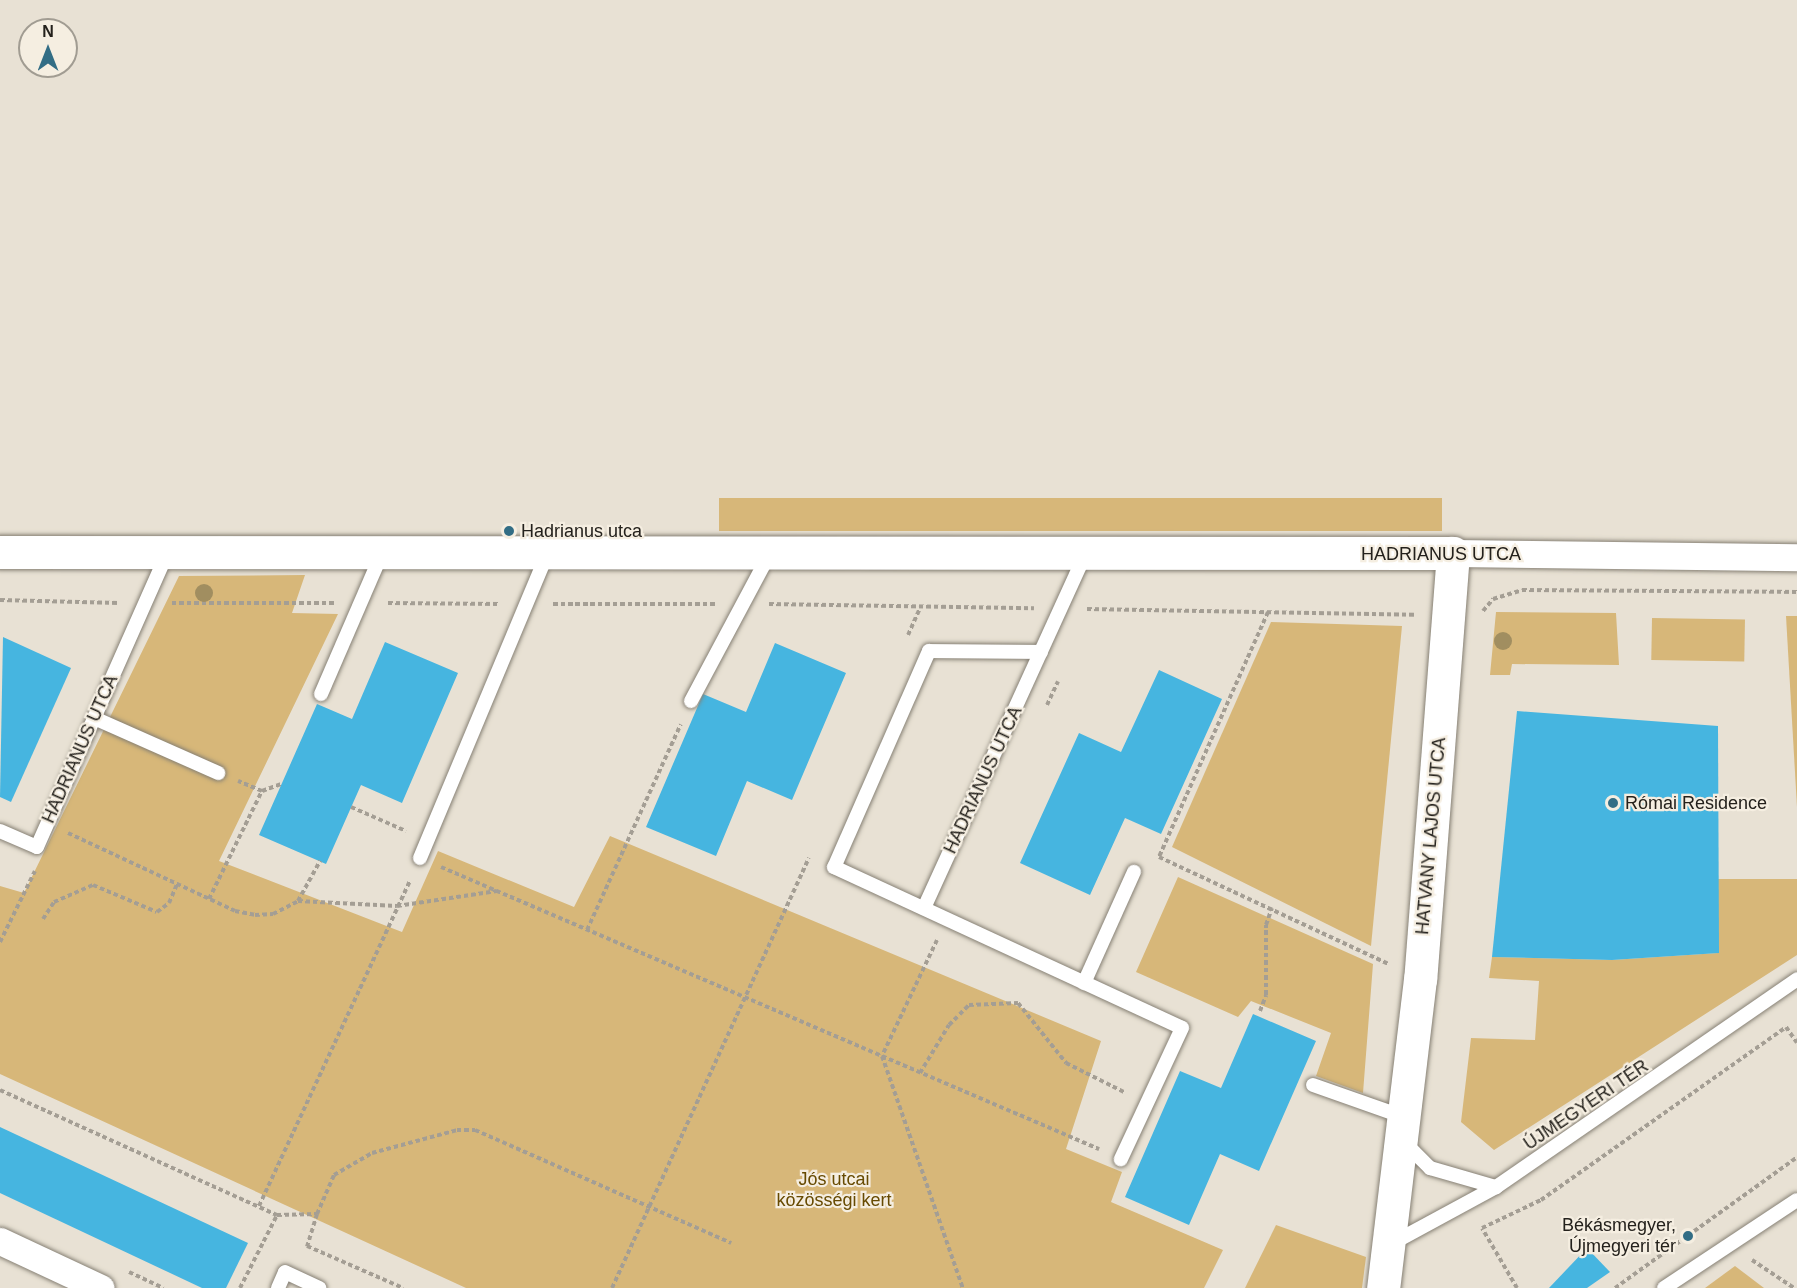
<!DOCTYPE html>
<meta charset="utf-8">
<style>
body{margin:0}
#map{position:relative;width:1797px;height:1288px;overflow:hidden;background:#e8e1d4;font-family:Helvetica,sans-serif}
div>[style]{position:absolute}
.green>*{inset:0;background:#d7b779;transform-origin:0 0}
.building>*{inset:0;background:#46b5e0}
.path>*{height:4px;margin-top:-2px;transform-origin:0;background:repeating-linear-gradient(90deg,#a49e94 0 4.5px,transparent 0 7.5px)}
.roads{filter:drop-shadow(0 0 2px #868074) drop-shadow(0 0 2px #868074)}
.service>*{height:14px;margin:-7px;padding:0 7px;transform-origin:7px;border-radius:7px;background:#fff}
.minor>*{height:27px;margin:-13.5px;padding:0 13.5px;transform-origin:13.5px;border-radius:13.5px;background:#fff}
.tertiary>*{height:33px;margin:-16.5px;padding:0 16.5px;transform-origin:16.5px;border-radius:16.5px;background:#fff}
.trees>*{width:18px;height:18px;margin:-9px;border-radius:50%;background:#a18e60}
.dots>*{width:16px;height:16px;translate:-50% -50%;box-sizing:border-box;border:3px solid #f5eee1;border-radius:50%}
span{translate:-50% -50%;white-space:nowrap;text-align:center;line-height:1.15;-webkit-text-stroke:4.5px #f5eee1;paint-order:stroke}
.poi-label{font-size:18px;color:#24211c}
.left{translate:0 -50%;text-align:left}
.right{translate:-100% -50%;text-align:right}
.street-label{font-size:18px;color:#24211c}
.park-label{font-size:18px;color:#674a01}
.north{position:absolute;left:18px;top:18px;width:60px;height:60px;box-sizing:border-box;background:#f5eee1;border:2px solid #a19c92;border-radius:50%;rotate:0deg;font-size:16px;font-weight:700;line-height:24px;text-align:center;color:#24211c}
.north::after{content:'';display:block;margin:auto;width:21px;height:27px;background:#326d85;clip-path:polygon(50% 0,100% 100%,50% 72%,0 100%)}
</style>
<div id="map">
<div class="green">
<div style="left:719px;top:498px;width:723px;height:33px"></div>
<div style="clip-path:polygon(305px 575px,292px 613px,338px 614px,219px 861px,402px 932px,438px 851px,574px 907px,610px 836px,1101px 1041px,1066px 1149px,1122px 1172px,1111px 1202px,1223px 1250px,1204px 1288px,466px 1288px,0 1074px,0 886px,24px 893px,179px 576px)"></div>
<div style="clip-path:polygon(1496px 612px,1616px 613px,1619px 665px,1512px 664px,1510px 675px,1490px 675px)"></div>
<div style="clip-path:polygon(1786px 616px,1797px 616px,1797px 807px)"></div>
<div style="left:1652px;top:618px;width:93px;height:42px;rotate:1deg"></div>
<div style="clip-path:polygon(1271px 622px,1402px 626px,1371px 946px,1172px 847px)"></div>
<div style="clip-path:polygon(1178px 877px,1373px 964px,1363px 1093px,1316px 1076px,1331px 1033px,1251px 1001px,1238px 1017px,1136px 972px)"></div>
<div style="clip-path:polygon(1718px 879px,1797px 879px,1797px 955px,1494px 1150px,1461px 1122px,1471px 1038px,1535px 1040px,1539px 981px,1489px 978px,1492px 957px,1612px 960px,1718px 953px)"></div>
<div style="clip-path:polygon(1276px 1225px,1366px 1257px,1362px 1288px,1245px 1288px)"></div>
<div style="clip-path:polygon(1735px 1266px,1764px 1288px,1705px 1288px)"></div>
</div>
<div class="building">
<div style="clip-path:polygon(3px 637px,71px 668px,11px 802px,0 797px)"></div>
<div style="clip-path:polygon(385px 642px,458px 673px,402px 803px,361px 785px,326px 864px,259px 835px,317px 704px,352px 719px)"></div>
<div style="clip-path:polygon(775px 643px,846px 673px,792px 800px,747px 781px,716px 856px,646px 827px,703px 694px,746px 712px)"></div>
<div style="clip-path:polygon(1159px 670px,1222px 699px,1161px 834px,1125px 818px,1090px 895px,1020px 863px,1079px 733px,1121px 752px)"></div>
<div style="clip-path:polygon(1517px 711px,1718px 726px,1719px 953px,1612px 960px,1492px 957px)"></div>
<div style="clip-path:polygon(1253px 1014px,1316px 1041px,1259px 1171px,1220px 1154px,1189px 1225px,1125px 1197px,1180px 1071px,1221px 1088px)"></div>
<div style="clip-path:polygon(0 1127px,248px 1243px,226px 1288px,202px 1288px,0 1193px)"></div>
<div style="clip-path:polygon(1587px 1248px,1610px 1272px,1587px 1288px,1549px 1288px)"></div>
</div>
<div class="path">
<div style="left:0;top:600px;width:119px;rotate:1.4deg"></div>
<div style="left:172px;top:603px;width:163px"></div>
<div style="left:388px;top:603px;width:112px;rotate:0.5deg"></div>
<div style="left:553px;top:604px;width:163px"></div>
<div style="left:769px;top:604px;width:265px;rotate:0.9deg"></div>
<div style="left:1087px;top:609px;width:328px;rotate:1deg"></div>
<div style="left:1483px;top:611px;width:16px;rotate:-50deg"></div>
<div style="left:1493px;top:599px;width:30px;rotate:-17deg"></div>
<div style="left:1522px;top:590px;width:275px;rotate:0.4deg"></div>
<div style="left:1268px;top:612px;width:268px;rotate:114deg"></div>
<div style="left:1159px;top:857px;width:253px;rotate:25deg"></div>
<div style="left:908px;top:635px;width:30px;rotate:-66deg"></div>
<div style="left:1047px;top:705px;width:26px;rotate:-65deg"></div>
<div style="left:262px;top:791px;width:20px;rotate:-20deg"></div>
<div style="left:351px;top:807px;width:60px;rotate:23.6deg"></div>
<div style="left:68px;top:833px;width:184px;rotate:25deg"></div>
<div style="left:235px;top:911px;width:20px;rotate:11deg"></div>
<div style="left:255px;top:915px;width:18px;rotate:-3deg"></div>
<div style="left:273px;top:914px;width:28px;rotate:-27deg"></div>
<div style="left:298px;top:901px;width:46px;rotate:-61.2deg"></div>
<div style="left:441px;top:867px;width:716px;rotate:23.2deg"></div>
<div style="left:209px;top:899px;width:120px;rotate:-63.9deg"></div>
<div style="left:262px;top:791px;width:26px;rotate:-157deg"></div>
<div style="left:298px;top:901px;width:99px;rotate:2.9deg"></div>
<div style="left:397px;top:906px;width:101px;rotate:-8.5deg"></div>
<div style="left:43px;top:919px;width:20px;rotate:-57deg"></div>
<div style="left:54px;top:902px;width:43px;rotate:-23.6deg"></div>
<div style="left:93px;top:885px;width:69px;rotate:22.9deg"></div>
<div style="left:157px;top:912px;width:15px;rotate:-37deg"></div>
<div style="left:169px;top:903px;width:21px;rotate:-67deg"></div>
<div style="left:587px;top:930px;width:226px;rotate:-65.5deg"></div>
<div style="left:937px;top:940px;width:128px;rotate:115.4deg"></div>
<div style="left:882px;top:1056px;width:246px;rotate:70.8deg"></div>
<div style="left:0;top:942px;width:79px;rotate:-63.8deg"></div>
<div style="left:1260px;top:1011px;width:17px;rotate:-69deg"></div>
<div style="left:1266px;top:995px;width:70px;rotate:-90deg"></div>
<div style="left:1266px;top:925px;width:18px;rotate:-71deg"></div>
<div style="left:920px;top:1073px;width:56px;rotate:-58.9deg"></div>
<div style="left:949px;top:1025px;width:28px;rotate:-45deg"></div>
<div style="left:969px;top:1005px;width:49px;rotate:-2.3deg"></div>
<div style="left:1018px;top:1003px;width:77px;rotate:51.3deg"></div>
<div style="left:1066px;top:1063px;width:67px;rotate:26.6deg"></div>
<div style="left:0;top:1090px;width:304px;rotate:24.3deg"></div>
<div style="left:277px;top:1215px;width:40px;rotate:-1.4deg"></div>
<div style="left:317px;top:1214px;width:43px;rotate:-66.4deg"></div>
<div style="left:334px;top:1175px;width:44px;rotate:-30.1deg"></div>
<div style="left:372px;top:1153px;width:88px;rotate:-15.1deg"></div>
<div style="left:457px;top:1130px;width:18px"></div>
<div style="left:475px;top:1130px;width:280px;rotate:23.8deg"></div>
<div style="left:259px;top:1206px;width:359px;rotate:-65.1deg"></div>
<div style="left:317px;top:1214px;width:34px;rotate:107deg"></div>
<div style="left:307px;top:1246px;width:105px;rotate:23.6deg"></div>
<div style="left:1752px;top:1260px;width:50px;rotate:33.7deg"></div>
<div style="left:129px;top:1272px;width:38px;rotate:25deg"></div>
<div style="left:240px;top:1288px;width:82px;rotate:-63.1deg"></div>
<div style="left:612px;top:1288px;width:473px;rotate:-65.4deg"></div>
<div style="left:1517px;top:1288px;width:69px;rotate:-120.3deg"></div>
<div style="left:1482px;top:1228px;width:65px;rotate:-25.4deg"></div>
<div style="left:1541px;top:1200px;width:300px;rotate:-35.2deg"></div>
<div style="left:1786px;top:1027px;width:19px;rotate:55deg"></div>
<div style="left:1615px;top:1288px;width:224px;rotate:-35.7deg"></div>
</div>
<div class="roads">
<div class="service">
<div style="left:1041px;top:652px;width:112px;rotate:-179.5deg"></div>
<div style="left:929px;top:651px;width:236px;rotate:113.7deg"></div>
<div style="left:834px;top:867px;width:383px;rotate:24.8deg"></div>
<div style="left:1182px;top:1028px;width:145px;rotate:115deg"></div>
<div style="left:321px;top:694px;width:154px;rotate:-66.6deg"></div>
<div style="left:691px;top:701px;width:166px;rotate:-61.9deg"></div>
<div style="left:94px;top:718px;width:136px;rotate:23.9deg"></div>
<div style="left:0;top:831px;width:40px;rotate:23.4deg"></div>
<div style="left:37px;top:847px;width:321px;rotate:-66.1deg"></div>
<div style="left:420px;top:858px;width:329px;rotate:-67.3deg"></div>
<div style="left:924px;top:908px;width:388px;rotate:-65.5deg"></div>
<div style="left:1084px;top:983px;width:122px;rotate:-65.8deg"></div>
<div style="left:1313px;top:1085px;width:96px;rotate:19.4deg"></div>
<div style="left:1404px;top:1142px;width:37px;rotate:45deg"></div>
<div style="left:1430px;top:1168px;width:69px;rotate:16.1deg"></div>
<div style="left:1389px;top:1245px;width:122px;rotate:-28.5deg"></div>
<div style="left:1496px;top:1187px;width:366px;rotate:-34.6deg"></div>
<div style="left:278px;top:1288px;width:17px;rotate:-66deg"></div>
<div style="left:285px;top:1272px;width:38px;rotate:25deg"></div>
<div style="left:1664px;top:1288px;width:159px;rotate:-33.5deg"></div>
</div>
<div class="minor">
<div style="left:1453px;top:553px;width:344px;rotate:0.7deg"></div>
<div style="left:0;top:1241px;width:111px;rotate:25deg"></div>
</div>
<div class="tertiary">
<div style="left:0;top:552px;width:1453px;rotate:0.04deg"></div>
<div style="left:1453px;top:553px;width:427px;rotate:94.4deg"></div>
<div style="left:1420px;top:979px;width:311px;rotate:96.8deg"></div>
</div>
</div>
<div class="trees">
<div style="left:204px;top:593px"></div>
<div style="left:1503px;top:641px"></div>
</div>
<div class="dots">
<div style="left:509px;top:531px;background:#326d85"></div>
<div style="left:1613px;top:803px;background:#326d85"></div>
<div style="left:1688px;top:1236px;background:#326d85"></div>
</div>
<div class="poi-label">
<span class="left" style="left:521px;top:531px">Hadrianus utca</span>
<span class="left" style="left:1625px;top:803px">Római Residence</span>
<span class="right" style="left:1676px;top:1236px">Békásmegyer,<br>Újmegyeri tér</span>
</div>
<div class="street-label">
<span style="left:1441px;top:554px">HADRIANUS UTCA</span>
<span style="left:80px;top:749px;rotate:-66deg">HADRIANUS UTCA</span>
<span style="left:983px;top:780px;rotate:-65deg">HADRIANUS UTCA</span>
<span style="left:1431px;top:836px;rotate:-85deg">HATVANY LAJOS UTCA</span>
<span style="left:1586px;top:1105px;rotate:-34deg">ÚJMEGYERI TÉR</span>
</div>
<div class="park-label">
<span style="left:834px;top:1190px">Jós utcai<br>közösségi kert</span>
</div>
<div class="north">N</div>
</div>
